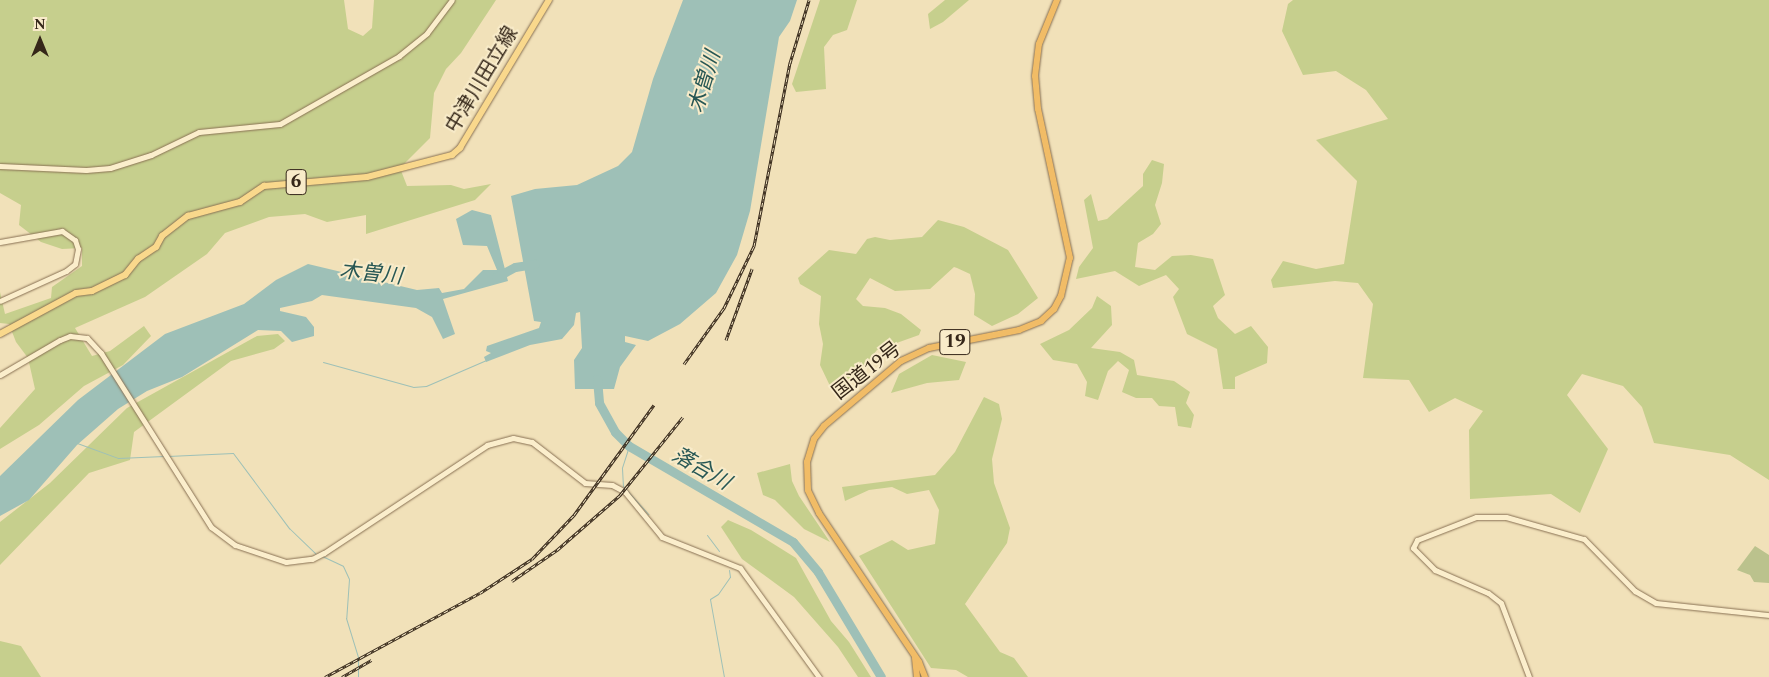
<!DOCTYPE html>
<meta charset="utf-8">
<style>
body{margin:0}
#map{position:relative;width:1769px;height:677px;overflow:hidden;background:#f1e1b9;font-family:Spectral,"Noto Sans JP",serif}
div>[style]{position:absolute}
.green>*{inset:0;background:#c6cf8d}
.cemetery>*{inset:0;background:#bbc28d}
.water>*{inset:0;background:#9ec0b7}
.stream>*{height:1px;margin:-0.5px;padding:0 0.5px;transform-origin:0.5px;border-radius:0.5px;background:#9ec0b7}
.river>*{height:9px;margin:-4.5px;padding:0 4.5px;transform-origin:4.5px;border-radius:4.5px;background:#9ec0b7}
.roads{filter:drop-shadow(0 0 1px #887053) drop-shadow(0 0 1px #887053)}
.tertiary>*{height:5px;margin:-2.5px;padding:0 2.5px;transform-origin:2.5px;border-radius:2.5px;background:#fbeecc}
.primary>*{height:6px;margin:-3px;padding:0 3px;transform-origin:3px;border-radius:3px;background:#f9d88c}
.trunk>*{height:6px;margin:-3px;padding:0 3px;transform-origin:3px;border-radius:3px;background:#f1bc66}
.rail>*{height:3px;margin-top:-1.5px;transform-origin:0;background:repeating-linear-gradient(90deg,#f8ebc9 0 4px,#352719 0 8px);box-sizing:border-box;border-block:1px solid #352719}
span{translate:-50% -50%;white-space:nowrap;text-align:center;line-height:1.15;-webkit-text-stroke:4px #f8ebc9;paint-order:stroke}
.shield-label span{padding:1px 4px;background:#f8ebc9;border:1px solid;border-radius:4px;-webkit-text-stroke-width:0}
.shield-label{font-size:19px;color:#352719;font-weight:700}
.street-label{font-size:20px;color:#352719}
.water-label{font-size:21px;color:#275754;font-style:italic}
.north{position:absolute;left:15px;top:15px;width:50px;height:50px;-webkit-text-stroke:4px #f8ebc9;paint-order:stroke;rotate:0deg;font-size:14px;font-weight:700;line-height:20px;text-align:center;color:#352719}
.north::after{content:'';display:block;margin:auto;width:18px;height:22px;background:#352719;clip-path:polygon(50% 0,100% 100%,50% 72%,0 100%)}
</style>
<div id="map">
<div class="green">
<div style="clip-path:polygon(0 0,344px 0,348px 29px,363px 36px,372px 28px,374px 0,496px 0,461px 53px,446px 69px,434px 93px,430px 138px,400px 168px,407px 186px,451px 185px,464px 189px,491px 184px,475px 200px,366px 234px,366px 215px,327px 222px,305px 214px,269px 217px,225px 233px,207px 254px,145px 297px,75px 328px,92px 356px,110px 351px,144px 326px,151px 336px,123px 365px,84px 386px,39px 425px,0 449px,0 428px,35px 389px,28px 358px,16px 342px,9px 324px,0 323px,0 292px,5px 314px,51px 298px,52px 287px,82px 266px,82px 248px,62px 249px,41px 242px,19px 225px,21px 205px,0 193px)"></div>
<div style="clip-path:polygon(820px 0,857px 0,847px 30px,833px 35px,824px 47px,826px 89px,796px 92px,792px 84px)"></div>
<div style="clip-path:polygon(945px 0,969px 0,943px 22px,930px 29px,928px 14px)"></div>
<div style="clip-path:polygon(1293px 0,1769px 0,1769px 480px,1730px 455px,1654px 443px,1642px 407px,1623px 386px,1582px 374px,1567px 395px,1608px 449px,1580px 513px,1551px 494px,1470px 499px,1469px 430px,1483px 411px,1455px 398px,1429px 412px,1409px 380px,1363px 378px,1373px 304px,1358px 283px,1335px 281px,1273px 288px,1271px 280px,1283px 261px,1316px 269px,1344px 264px,1357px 181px,1316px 140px,1388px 119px,1366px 90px,1336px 71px,1303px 75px,1282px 31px,1288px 4px)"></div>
<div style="clip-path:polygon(1152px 160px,1164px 164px,1162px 183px,1155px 205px,1161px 224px,1153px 234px,1138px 243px,1135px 267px,1155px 270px,1172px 256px,1191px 255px,1213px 259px,1225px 295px,1213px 306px,1218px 318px,1235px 334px,1251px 326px,1268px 347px,1267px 363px,1235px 377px,1235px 389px,1223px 389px,1217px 349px,1187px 334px,1173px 297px,1179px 289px,1166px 275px,1139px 286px,1115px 271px,1076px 279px,1079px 267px,1093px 248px,1084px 200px,1091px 194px,1098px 221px,1107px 219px,1143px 186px,1143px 174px)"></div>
<div style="clip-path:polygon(938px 220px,964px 227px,1008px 250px,1038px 298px,1018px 314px,992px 326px,974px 315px,975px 294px,970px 274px,957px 268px,954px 267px,930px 289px,895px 291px,870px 278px,856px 299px,863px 306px,885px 308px,901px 314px,921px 330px,919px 335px,877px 350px,854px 377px,831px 388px,820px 365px,823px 344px,819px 324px,821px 296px,800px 284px,798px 278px,829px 250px,856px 254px,867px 239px,875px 237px,890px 240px,922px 237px)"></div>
<div style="clip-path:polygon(1097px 296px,1111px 306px,1112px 325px,1091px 348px,1120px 352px,1134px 360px,1137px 375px,1174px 381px,1190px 392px,1186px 403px,1194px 415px,1191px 428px,1178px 426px,1175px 407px,1159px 406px,1152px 398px,1136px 398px,1122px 392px,1129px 370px,1118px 361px,1108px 371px,1098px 400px,1085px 396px,1087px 382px,1077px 364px,1053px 360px,1040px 344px,1069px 330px,1092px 308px)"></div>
<div style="clip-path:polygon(278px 334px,285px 341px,274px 349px,231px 361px,134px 432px,130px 460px,89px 473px,0 565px,0 522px,50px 483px,127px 408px,257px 336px)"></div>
<div style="clip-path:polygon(932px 355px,966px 362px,959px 380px,927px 383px,891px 393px,899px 374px)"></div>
<div style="clip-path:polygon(984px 397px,999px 404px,1002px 419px,992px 459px,994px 483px,1010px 528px,1007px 543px,965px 604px,1000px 652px,1014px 658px,1028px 677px,968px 677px,956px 670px,931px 668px,859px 556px,892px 540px,908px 550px,935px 544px,939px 510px,929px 490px,907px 494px,892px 487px,869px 490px,845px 501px,842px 487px,935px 475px,955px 452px)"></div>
<div style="clip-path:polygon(790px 464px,792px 481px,799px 496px,830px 542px,804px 529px,775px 500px,763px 495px,757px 473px)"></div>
<div style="clip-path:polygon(728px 520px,751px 530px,796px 558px,831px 621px,849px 642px,871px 677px,858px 677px,838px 647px,794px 597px,742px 559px,721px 527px)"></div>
<div style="clip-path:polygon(0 641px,21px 646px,41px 677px,0 677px)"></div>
</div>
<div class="cemetery">
<div style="clip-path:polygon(1755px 546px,1769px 555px,1769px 583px,1754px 582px,1750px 575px,1737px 570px)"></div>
</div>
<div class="water">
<div style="clip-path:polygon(683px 0,797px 0,790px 21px,779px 37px,750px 211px,737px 255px,716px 293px,680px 324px,648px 341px,625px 336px,625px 342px,636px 345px,620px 367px,614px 389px,575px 389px,574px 360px,582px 348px,580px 312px,576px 313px,574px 325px,562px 339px,530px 345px,486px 362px,484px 357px,491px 353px,486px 351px,487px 346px,539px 328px,541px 322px,534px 321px,511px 196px,535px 189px,577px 185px,618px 166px,632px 152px,653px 79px)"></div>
<div style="clip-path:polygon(472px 210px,491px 215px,508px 281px,443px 299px,455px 334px,443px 339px,432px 317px,416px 308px,322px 295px,312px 301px,280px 308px,280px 311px,306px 317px,314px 327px,314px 336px,292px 342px,281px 331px,258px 330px,182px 377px,147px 391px,118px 409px,77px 445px,29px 500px,0 516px,0 476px,78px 400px,165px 334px,244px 304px,276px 280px,308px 264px,417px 290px,439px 288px,442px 293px,464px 289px,483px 270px,497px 270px,487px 246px,463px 245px,456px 219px)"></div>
</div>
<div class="stream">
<div style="left:323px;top:362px;width:93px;rotate:15.5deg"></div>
<div style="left:413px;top:387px;width:13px;rotate:-4deg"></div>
<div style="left:426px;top:386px;width:65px;rotate:-23.4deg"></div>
<div style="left:77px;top:443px;width:44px;rotate:20.1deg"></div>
<div style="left:118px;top:458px;width:46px;rotate:-2.5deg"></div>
<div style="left:629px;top:446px;width:23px;rotate:108deg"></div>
<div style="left:622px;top:468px;width:18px;rotate:87deg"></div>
<div style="left:623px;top:486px;width:38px;rotate:48deg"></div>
<div style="left:168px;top:456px;width:65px;rotate:-2.6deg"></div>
<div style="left:233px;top:453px;width:94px;rotate:53.3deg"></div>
<div style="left:289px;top:528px;width:37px;rotate:44deg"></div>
<div style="left:707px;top:535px;width:20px;rotate:53deg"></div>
<div style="left:322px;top:556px;width:23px;rotate:25deg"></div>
<div style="left:343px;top:566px;width:14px;rotate:65deg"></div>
<div style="left:349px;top:579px;width:39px;rotate:94deg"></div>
<div style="left:346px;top:618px;width:41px;rotate:72.9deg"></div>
<div style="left:358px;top:657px;width:20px;rotate:90deg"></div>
<div style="left:724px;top:677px;width:79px;rotate:-100.2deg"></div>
<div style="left:710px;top:599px;width:9px;rotate:-32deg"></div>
<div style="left:718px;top:594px;width:21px;rotate:-55deg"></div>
<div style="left:730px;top:577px;width:7px;rotate:-98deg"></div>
</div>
<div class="river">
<div style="left:496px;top:277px;width:21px;rotate:-28deg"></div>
<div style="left:515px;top:267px;width:20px;rotate:-9deg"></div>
<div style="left:597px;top:379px;width:24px;rotate:85deg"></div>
<div style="left:599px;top:403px;width:33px;rotate:61deg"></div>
<div style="left:615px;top:432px;width:20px;rotate:45deg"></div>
<div style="left:629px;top:446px;width:190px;rotate:30.3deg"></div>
<div style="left:793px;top:542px;width:39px;rotate:50deg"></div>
<div style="left:818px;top:572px;width:122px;rotate:59deg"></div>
</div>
<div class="roads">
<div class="tertiary">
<div style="left:0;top:166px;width:86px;rotate:2.7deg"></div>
<div style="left:86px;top:170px;width:24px;rotate:-5deg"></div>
<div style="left:110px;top:168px;width:43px;rotate:-17.6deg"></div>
<div style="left:151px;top:155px;width:53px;rotate:-25.6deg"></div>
<div style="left:199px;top:132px;width:81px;rotate:-5.6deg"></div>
<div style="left:280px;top:124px;width:137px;rotate:-29.7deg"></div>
<div style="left:399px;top:56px;width:36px;rotate:-39deg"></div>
<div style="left:427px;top:33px;width:41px;rotate:-52.9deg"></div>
<div style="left:0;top:242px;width:63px;rotate:-10.1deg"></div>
<div style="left:62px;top:231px;width:16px;rotate:35deg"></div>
<div style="left:75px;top:240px;width:9px;rotate:72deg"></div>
<div style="left:78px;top:249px;width:15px;rotate:101deg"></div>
<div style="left:75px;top:264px;width:11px;rotate:142deg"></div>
<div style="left:66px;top:271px;width:72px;rotate:155.6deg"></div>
<div style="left:0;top:375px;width:69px;rotate:-30.3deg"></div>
<div style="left:60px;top:340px;width:11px;rotate:-22deg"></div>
<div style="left:70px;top:336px;width:17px;rotate:7deg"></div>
<div style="left:87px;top:338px;width:21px;rotate:47deg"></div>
<div style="left:101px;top:353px;width:206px;rotate:57.7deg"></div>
<div style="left:211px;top:527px;width:30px;rotate:37deg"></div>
<div style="left:235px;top:545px;width:54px;rotate:18.4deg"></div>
<div style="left:286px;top:562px;width:26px;rotate:-7deg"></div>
<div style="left:312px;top:559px;width:13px;rotate:-27deg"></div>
<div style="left:324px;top:553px;width:196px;rotate:-33.5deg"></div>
<div style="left:487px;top:445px;width:27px;rotate:-15deg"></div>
<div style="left:513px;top:438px;width:19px;rotate:12deg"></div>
<div style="left:532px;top:442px;width:67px;rotate:37.7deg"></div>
<div style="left:585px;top:483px;width:27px;rotate:4deg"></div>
<div style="left:612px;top:485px;width:15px;rotate:28deg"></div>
<div style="left:625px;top:492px;width:58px;rotate:50.6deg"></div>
<div style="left:662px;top:537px;width:84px;rotate:21.7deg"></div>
<div style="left:740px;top:568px;width:135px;rotate:54.1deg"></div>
<div style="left:1529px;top:677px;width:79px;rotate:-110.7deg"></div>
<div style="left:1501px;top:603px;width:16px;rotate:-142deg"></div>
<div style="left:1488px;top:593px;width:58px;rotate:-156.5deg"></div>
<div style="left:1435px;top:570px;width:31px;rotate:-135deg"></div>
<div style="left:1413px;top:548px;width:9px;rotate:-63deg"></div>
<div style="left:1417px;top:540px;width:63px;rotate:-21.3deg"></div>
<div style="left:1476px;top:517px;width:30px"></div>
<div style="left:1506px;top:517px;width:81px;rotate:15.8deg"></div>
<div style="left:1584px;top:539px;width:73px;rotate:45.6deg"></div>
<div style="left:1635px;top:591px;width:24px;rotate:30deg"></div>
<div style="left:1656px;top:603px;width:114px;rotate:6.1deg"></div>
</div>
<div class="primary">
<div style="left:0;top:334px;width:86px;rotate:-28.3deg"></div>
<div style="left:76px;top:293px;width:16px;rotate:-7deg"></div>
<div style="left:92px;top:291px;width:37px;rotate:-26deg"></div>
<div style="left:125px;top:275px;width:21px;rotate:-51deg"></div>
<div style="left:138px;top:259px;width:22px;rotate:-34deg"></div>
<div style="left:156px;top:247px;width:13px;rotate:-61deg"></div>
<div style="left:162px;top:236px;width:33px;rotate:-38deg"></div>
<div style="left:188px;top:216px;width:54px;rotate:-15.1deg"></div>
<div style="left:240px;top:202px;width:29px;rotate:-34deg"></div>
<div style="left:264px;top:186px;width:103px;rotate:-5deg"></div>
<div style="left:367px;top:177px;width:88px;rotate:-14.5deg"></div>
<div style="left:452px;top:155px;width:11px;rotate:-41deg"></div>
<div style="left:460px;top:148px;width:173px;rotate:-59deg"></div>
</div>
<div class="trunk">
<div style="left:915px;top:658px;width:19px;rotate:84deg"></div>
<div style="left:925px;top:677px;width:16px;rotate:-112deg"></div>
<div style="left:919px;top:662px;width:179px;rotate:-123.9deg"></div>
<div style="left:819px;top:513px;width:25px;rotate:-116deg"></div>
<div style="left:808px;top:490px;width:28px;rotate:-92deg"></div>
<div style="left:807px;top:462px;width:24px;rotate:-73deg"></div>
<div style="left:814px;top:439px;width:16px;rotate:-52deg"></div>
<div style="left:824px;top:426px;width:101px;rotate:-40.2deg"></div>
<div style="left:901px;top:361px;width:31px;rotate:-25deg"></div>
<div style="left:929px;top:348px;width:92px;rotate:-11.3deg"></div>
<div style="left:1019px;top:330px;width:24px;rotate:-22deg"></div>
<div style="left:1041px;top:321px;width:18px;rotate:-43deg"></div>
<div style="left:1054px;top:309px;width:15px;rotate:-62deg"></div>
<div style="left:1061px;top:296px;width:39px;rotate:-77deg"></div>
<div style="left:1070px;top:258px;width:152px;rotate:-102.1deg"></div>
<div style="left:1038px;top:109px;width:33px;rotate:-95deg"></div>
<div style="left:1035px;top:76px;width:32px;rotate:-83deg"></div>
<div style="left:1039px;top:44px;width:48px;rotate:-67.8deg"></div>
</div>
</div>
<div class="rail">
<div style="left:726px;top:340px;width:76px;rotate:-69.9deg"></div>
<div style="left:684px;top:364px;width:69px;rotate:-54.5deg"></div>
<div style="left:724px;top:308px;width:69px;rotate:-64.2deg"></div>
<div style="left:754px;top:246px;width:187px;rotate:-78.9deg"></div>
<div style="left:790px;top:63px;width:66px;rotate:-73.2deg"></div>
<div style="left:512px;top:581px;width:55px;rotate:-34.6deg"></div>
<div style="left:557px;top:550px;width:84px;rotate:-41.1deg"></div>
<div style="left:620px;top:495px;width:100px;rotate:-51.1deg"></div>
<div style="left:325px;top:677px;width:176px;rotate:-28.5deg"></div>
<div style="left:480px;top:593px;width:62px;rotate:-33.2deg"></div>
<div style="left:532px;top:559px;width:61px;rotate:-46.3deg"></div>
<div style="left:574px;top:515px;width:136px;rotate:-54deg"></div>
<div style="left:342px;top:677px;width:34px;rotate:-30deg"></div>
</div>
<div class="shield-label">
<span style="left:296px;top:182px">6</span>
<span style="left:955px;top:342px">19</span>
</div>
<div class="street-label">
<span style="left:482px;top:80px;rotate:-59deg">中津川田立線</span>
<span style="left:867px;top:371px;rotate:-38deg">国道19号</span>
</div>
<div class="water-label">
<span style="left:705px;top:82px;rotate:-73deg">木曽川</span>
<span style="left:371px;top:274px;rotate:6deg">木曽川</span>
<span style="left:701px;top:469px;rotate:30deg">落合川</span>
</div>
<div class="north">N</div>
</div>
